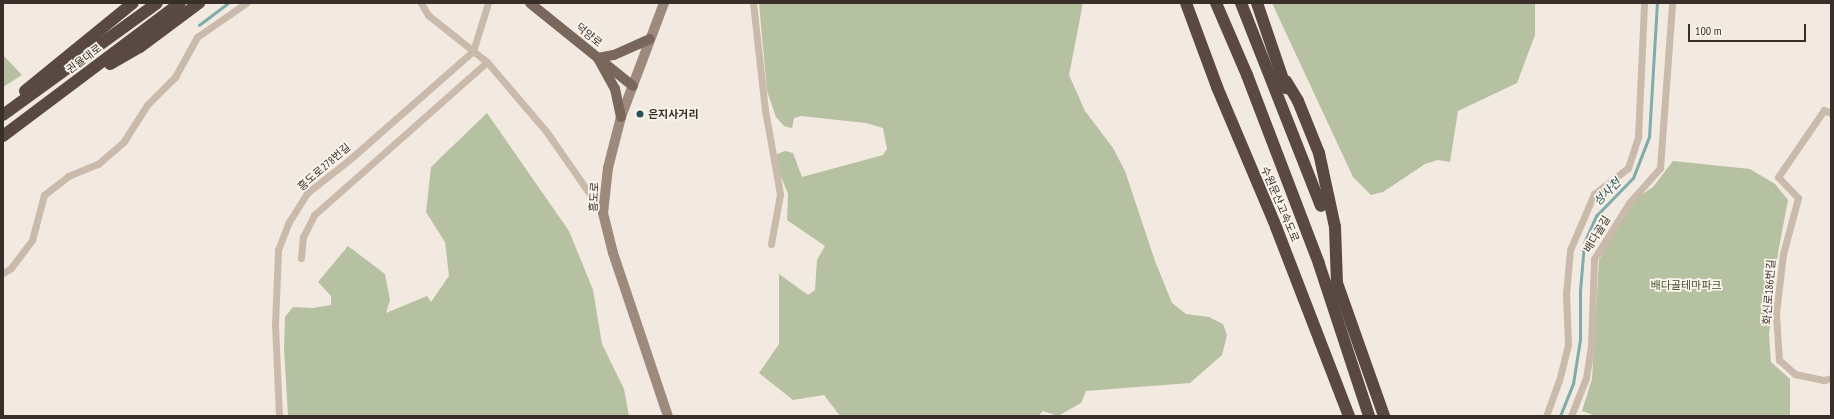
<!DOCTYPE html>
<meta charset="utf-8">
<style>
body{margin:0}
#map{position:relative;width:1834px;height:419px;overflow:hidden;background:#f2eae0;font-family:"PT Sans Narrow","Noto Sans KR",sans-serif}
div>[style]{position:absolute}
.green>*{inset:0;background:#b5c1a0}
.stream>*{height:2.5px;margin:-1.25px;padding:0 1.25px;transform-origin:1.25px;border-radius:1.25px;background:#80abae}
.street>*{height:7px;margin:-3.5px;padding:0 3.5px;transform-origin:3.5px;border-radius:3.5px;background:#cabaac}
.secondary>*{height:10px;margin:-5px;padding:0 5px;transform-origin:5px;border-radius:5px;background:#9e897d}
.primary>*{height:10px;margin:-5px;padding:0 5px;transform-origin:5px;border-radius:5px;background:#79675c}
.highway>*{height:12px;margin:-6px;padding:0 6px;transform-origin:6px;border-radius:6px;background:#594942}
.dots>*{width:11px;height:11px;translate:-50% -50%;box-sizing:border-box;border:2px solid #faf4ec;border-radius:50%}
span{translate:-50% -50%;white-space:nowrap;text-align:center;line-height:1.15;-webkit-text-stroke:3.5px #faf4ec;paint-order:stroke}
.street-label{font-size:11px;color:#382f2b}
.poi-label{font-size:11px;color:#382f2b;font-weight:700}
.left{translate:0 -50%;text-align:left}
.park-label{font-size:11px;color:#47552f}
.water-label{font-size:12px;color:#225458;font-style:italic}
.frame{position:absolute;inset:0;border:4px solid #382f2b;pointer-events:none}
.scale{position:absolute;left:1688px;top:24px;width:118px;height:18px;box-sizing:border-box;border:2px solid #382f2b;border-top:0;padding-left:5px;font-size:12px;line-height:14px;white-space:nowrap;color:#382f2b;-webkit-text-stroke:3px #faf4ec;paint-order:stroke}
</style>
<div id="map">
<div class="green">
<div style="clip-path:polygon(759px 3px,1083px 3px,1069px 75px,1085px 111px,1113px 148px,1125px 171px,1155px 261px,1172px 303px,1186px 314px,1209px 317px,1223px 324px,1227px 335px,1222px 355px,1190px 383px,1086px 391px,1081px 403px,1058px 416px,1043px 411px,1038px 416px,840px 416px,824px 395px,793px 400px,759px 373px,779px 344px,779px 274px,808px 295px,815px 290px,817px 260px,825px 246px,787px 220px,788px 194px,775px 162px,777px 154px,785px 151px,793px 153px,802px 177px,883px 155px,887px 149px,883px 128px,866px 123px,801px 116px,794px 118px,792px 128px,784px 126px,776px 117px,767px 91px)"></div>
<div style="clip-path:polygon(1272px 3px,1535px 3px,1535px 35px,1517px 83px,1458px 111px,1450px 162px,1438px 160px,1425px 164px,1383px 192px,1371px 195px,1353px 177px)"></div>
<div style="clip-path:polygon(3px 55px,22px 75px,3px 87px)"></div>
<div style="clip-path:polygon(487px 113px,569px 231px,593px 290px,602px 344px,624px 389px,629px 416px,288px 416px,284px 349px,285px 317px,293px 307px,313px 308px,331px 305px,331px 296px,318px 282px,348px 246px,385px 274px,390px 300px,386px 313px,427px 296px,431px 302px,449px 276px,445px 242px,426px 212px,431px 167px)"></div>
<div style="clip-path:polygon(1673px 161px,1750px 169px,1775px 184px,1788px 200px,1778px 253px,1769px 335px,1771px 362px,1790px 379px,1790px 416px,1596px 416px,1582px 411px,1592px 379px,1599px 260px,1629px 203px,1653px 187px)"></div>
</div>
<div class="stream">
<div style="left:199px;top:25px;width:36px;rotate:-37deg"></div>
<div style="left:1560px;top:416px;width:35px;rotate:-68deg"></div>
<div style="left:1573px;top:384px;width:45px;rotate:-81deg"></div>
<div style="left:1580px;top:340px;width:49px;rotate:-90deg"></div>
<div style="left:1580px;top:291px;width:48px;rotate:-85.2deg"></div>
<div style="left:1584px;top:243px;width:30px;rotate:-66deg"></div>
<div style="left:1596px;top:216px;width:53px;rotate:-45.8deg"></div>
<div style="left:1633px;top:178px;width:44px;rotate:-68.7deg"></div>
<div style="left:1649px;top:137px;width:134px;rotate:-86.6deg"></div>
</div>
<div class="street">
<div style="left:421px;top:3px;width:14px;rotate:60deg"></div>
<div style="left:428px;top:15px;width:75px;rotate:38.5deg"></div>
<div style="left:487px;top:62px;width:91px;rotate:49.5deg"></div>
<div style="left:546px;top:131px;width:100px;rotate:55.2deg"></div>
<div style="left:753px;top:3px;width:108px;rotate:83.6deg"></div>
<div style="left:765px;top:110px;width:85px;rotate:79.9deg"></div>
<div style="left:780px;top:194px;width:51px;rotate:100.2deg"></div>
<div style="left:1831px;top:113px;width:8px;rotate:-157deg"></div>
<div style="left:1824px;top:110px;width:81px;rotate:124.5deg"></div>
<div style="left:1778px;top:177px;width:29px;rotate:46deg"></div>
<div style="left:1798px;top:198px;width:58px;rotate:105deg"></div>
<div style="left:1783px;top:254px;width:60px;rotate:96.7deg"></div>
<div style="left:1776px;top:314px;width:46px;rotate:86.3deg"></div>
<div style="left:1779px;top:360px;width:21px;rotate:41deg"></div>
<div style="left:1795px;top:374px;width:30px;rotate:12deg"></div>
<div style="left:1824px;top:380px;width:7px;rotate:-16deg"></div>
<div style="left:301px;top:258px;width:21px;rotate:-85deg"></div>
<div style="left:303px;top:237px;width:25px;rotate:-63deg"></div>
<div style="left:314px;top:215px;width:231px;rotate:-41.5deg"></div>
<div style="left:3px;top:273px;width:9px;rotate:-32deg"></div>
<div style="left:11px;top:268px;width:35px;rotate:-53deg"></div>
<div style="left:32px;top:240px;width:47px;rotate:-75.1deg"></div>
<div style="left:44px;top:195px;width:31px;rotate:-38deg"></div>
<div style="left:68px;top:176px;width:32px;rotate:-22deg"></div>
<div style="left:98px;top:164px;width:35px;rotate:-41deg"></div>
<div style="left:124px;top:141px;width:43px;rotate:-57.4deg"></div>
<div style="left:147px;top:105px;width:40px;rotate:-45deg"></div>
<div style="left:175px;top:77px;width:46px;rotate:-61.2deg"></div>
<div style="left:197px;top:37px;width:60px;rotate:-34.8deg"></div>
<div style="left:279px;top:416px;width:91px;rotate:-92.5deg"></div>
<div style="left:275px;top:325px;width:75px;rotate:-87.7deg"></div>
<div style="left:278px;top:250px;width:30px;rotate:-69deg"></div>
<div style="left:289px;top:222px;width:34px;rotate:-58deg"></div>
<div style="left:307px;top:193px;width:53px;rotate:-38.2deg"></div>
<div style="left:349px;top:160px;width:165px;rotate:-41.3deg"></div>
<div style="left:473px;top:51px;width:50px;rotate:-72.6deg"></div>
<div style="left:1546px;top:416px;width:37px;rotate:-70deg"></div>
<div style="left:1559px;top:381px;width:37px;rotate:-76deg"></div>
<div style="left:1568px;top:345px;width:51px;rotate:-92.2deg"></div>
<div style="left:1566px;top:294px;width:44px;rotate:-84.8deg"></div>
<div style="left:1570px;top:250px;width:61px;rotate:-66.8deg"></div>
<div style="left:1594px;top:194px;width:43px;rotate:-37.4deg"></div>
<div style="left:1628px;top:168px;width:33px;rotate:-72deg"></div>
<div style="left:1638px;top:137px;width:134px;rotate:-87.4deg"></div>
<div style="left:1571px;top:416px;width:41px;rotate:-68.5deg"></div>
<div style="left:1586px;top:378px;width:32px;rotate:-81deg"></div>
<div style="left:1591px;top:346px;width:87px;rotate:-88deg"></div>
<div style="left:1594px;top:259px;width:66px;rotate:-58deg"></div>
<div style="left:1629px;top:203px;width:47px;rotate:-48.5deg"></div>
<div style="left:1660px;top:168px;width:165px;rotate:-85.8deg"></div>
</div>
<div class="secondary">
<div style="left:664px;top:3px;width:122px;rotate:110.7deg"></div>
<div style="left:621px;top:117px;width:53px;rotate:104.3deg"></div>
<div style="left:608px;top:168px;width:45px;rotate:96.3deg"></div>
<div style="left:603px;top:213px;width:41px;rotate:76deg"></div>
<div style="left:613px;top:253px;width:172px;rotate:71.4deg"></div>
</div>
<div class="primary">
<div style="left:530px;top:3px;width:132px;rotate:38.9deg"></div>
<div style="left:621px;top:117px;width:29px;rotate:-102deg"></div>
<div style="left:615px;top:89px;width:35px;rotate:-119deg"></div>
<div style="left:598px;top:58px;width:16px;rotate:-11deg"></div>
<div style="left:614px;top:55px;width:39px;rotate:-24deg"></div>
</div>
<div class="highway">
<div style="left:1186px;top:3px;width:90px;rotate:69.7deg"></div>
<div style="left:1217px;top:87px;width:152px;rotate:67.1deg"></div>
<div style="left:1276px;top:227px;width:203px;rotate:68.9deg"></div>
<div style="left:1216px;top:3px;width:78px;rotate:66.7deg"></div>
<div style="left:1247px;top:75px;width:202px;rotate:69.1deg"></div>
<div style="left:1319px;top:264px;width:160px;rotate:71.8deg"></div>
<div style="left:1241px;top:3px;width:218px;rotate:68.5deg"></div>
<div style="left:1257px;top:3px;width:90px;rotate:71.2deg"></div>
<div style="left:110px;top:64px;width:34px;rotate:-30deg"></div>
<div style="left:140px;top:47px;width:74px;rotate:-36.7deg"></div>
<div style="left:1286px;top:81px;width:23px;rotate:59deg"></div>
<div style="left:1298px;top:101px;width:56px;rotate:68deg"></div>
<div style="left:1319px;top:153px;width:76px;rotate:77.8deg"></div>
<div style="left:1335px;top:227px;width:56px;rotate:88deg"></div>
<div style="left:1337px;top:283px;width:141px;rotate:70.5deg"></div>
<div style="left:25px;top:91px;width:139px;rotate:-39.2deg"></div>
<div style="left:3px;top:115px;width:190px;rotate:-36deg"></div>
<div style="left:3px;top:136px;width:221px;rotate:-36.9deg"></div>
</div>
<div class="dots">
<div style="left:640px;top:114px;background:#225458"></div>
</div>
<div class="street-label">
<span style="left:589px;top:35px;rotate:39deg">덕양로</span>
<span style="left:84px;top:59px;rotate:-37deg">권율대로</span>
<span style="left:324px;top:167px;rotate:-41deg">흥도로278번길</span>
<span style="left:594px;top:197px;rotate:-87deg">흥도로</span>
<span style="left:1280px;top:204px;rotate:67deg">수원문산고속도로</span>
<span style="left:1597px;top:234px;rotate:-59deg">배다골길</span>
<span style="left:1769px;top:292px;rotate:-86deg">화신로186번길</span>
</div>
<div class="poi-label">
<span class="left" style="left:648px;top:114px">은지사거리</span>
</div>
<div class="park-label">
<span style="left:1686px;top:285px">배다골테마파크</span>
</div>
<div class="water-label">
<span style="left:1607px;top:192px;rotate:-45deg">성사천</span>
</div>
<div class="frame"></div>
<div class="scale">100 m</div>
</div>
